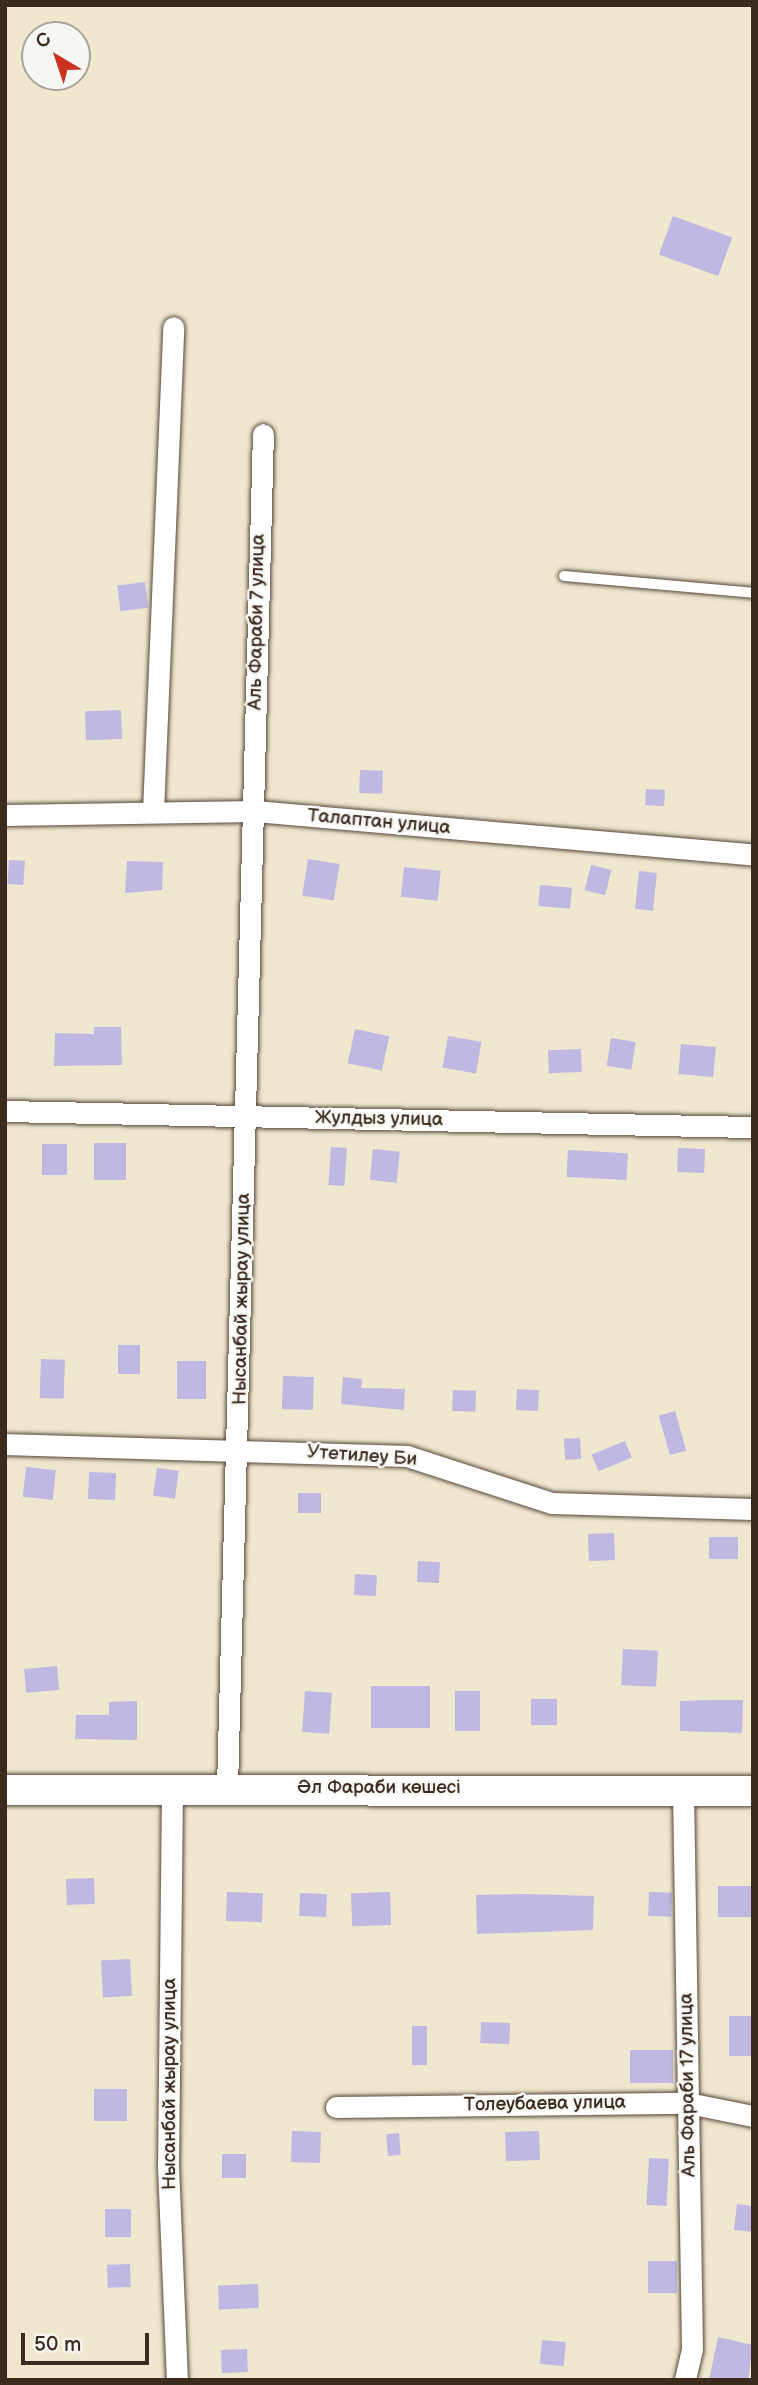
<!DOCTYPE html>
<meta charset="utf-8">
<style>
body{margin:0}
#map{position:relative;width:758px;height:2385px;overflow:hidden;background:#f0e7cf;font-family:"Balsamiq Sans",sans-serif}
div>[style]{position:absolute}
.building>*{inset:0;background:#beb8e3;transform-origin:0 0}
.roads{filter:drop-shadow(0 0 2px #564639) drop-shadow(0 0 2px #564639)}
.lane>*{height:10px;margin:-5px;padding:0 5px;transform-origin:5px;border-radius:5px;background:#fff}
.street>*{height:21px;margin:-10.5px;padding:0 10.5px;transform-origin:10.5px;border-radius:10.5px;background:#fff}
.secondary>*{height:30px;margin:-15px;padding:0 15px;transform-origin:15px;border-radius:15px;background:#fff}
span{translate:-50% -50%;white-space:nowrap;text-align:center;line-height:1.15;-webkit-text-stroke:5px #f6f6f2;paint-order:stroke}
.street-label{font-size:19px;color:#3b2a1e}
.frame{position:absolute;inset:0;border:7px solid #3b2a1e;pointer-events:none}
.north{position:absolute;left:21px;top:21px;width:70px;height:70px;box-sizing:border-box;background:#f6f6f2;border:2px solid #aba49d;border-radius:50%;rotate:321deg;font-size:19px;font-weight:700;line-height:28px;text-align:center;color:#3b2a1e}
.north::after{content:'';display:block;margin:auto;width:24px;height:32px;background:#c8321e;clip-path:polygon(50% 0,100% 100%,50% 72%,0 100%)}
.scale{position:absolute;left:21px;top:2333px;width:128px;height:32px;box-sizing:border-box;border:4px solid #3b2a1e;border-top:0;padding-left:9px;font-size:21px;line-height:24px;white-space:nowrap;color:#3b2a1e;-webkit-text-stroke:5px #f6f6f2;paint-order:stroke}
</style>
<div id="map">
<div class="building">
<div style="left:673px;top:216px;width:63px;height:41px;rotate:20deg"></div>
<div style="left:145px;top:582px;width:26px;height:28px;rotate:83deg"></div>
<div style="left:121px;top:710px;width:29px;height:36px;rotate:88deg"></div>
<div style="left:360px;top:770px;width:23px;height:23px;rotate:2deg"></div>
<div style="left:646px;top:789px;width:19px;height:16px;rotate:3deg"></div>
<div style="left:308px;top:859px;width:32px;height:37px;rotate:9deg"></div>
<div style="left:9px;top:860px;width:16px;height:24px;rotate:4deg"></div>
<div style="clip-path:polygon(127px 861px,163px 862px,162px 890px,125px 893px)"></div>
<div style="left:591px;top:865px;width:21px;height:26px;rotate:14deg"></div>
<div style="left:404px;top:867px;width:37px;height:30px;rotate:6deg"></div>
<div style="left:639px;top:871px;width:18px;height:38px;rotate:6deg"></div>
<div style="left:540px;top:885px;width:32px;height:21px;rotate:5deg"></div>
<div style="clip-path:polygon(94px 1027px,121px 1027px,122px 1065px,54px 1066px,55px 1033px,94px 1034px)"></div>
<div style="left:355px;top:1029px;width:35px;height:35px;rotate:12deg"></div>
<div style="left:448px;top:1036px;width:34px;height:32px;rotate:10deg"></div>
<div style="left:611px;top:1038px;width:25px;height:28px;rotate:9deg"></div>
<div style="left:681px;top:1044px;width:35px;height:30px;rotate:5deg"></div>
<div style="left:581px;top:1049px;width:23px;height:33px;rotate:88deg"></div>
<div style="left:94px;top:1143px;width:32px;height:37px"></div>
<div style="left:42px;top:1144px;width:25px;height:31px"></div>
<div style="left:331px;top:1147px;width:16px;height:38px;rotate:4deg"></div>
<div style="left:678px;top:1148px;width:27px;height:24px;rotate:2deg"></div>
<div style="left:373px;top:1149px;width:27px;height:31px;rotate:6deg"></div>
<div style="left:568px;top:1150px;width:60px;height:27px;rotate:3deg"></div>
<div style="left:118px;top:1345px;width:22px;height:29px"></div>
<div style="left:41px;top:1359px;width:24px;height:39px;rotate:2deg"></div>
<div style="left:177px;top:1361px;width:29px;height:38px"></div>
<div style="left:283px;top:1376px;width:31px;height:33px;rotate:2deg"></div>
<div style="clip-path:polygon(343px 1377px,362px 1379px,361px 1388px,405px 1389px,404px 1410px,341px 1404px)"></div>
<div style="left:517px;top:1389px;width:22px;height:21px;rotate:3deg"></div>
<div style="left:453px;top:1390px;width:23px;height:21px;rotate:2deg"></div>
<div style="left:675px;top:1411px;width:41px;height:17px;rotate:74deg"></div>
<div style="left:580px;top:1438px;width:21px;height:16px;rotate:87deg"></div>
<div style="left:625px;top:1441px;width:18px;height:36px;rotate:68deg"></div>
<div style="left:26px;top:1467px;width:30px;height:30px;rotate:6deg"></div>
<div style="left:157px;top:1468px;width:22px;height:28px;rotate:8deg"></div>
<div style="left:89px;top:1472px;width:27px;height:27px;rotate:2deg"></div>
<div style="left:298px;top:1493px;width:23px;height:20px"></div>
<div style="left:614px;top:1533px;width:27px;height:26px;rotate:88deg"></div>
<div style="left:709px;top:1537px;width:29px;height:22px"></div>
<div style="left:418px;top:1561px;width:22px;height:21px;rotate:3deg"></div>
<div style="left:355px;top:1574px;width:22px;height:21px;rotate:3deg"></div>
<div style="left:623px;top:1649px;width:35px;height:36px;rotate:3deg"></div>
<div style="left:57px;top:1666px;width:24px;height:33px;rotate:85deg"></div>
<div style="left:430px;top:1686px;width:42px;height:59px;rotate:90deg"></div>
<div style="left:305px;top:1691px;width:27px;height:41px;rotate:4deg"></div>
<div style="left:455px;top:1691px;width:25px;height:40px"></div>
<div style="left:531px;top:1699px;width:26px;height:26px"></div>
<div style="clip-path:polygon(715px 1700px,743px 1700px,742px 1733px,680px 1731px,680px 1701px)"></div>
<div style="clip-path:polygon(137px 1701px,137px 1740px,75px 1739px,76px 1715px,109px 1715px,109px 1702px)"></div>
<div style="left:94px;top:1878px;width:26px;height:28px;rotate:88deg"></div>
<div style="left:753px;top:1886px;width:31px;height:35px;rotate:90deg"></div>
<div style="left:227px;top:1892px;width:36px;height:29px;rotate:2deg"></div>
<div style="left:390px;top:1892px;width:33px;height:39px;rotate:88deg"></div>
<div style="left:649px;top:1892px;width:23px;height:24px;rotate:2deg"></div>
<div style="left:300px;top:1893px;width:27px;height:23px;rotate:2deg"></div>
<div style="clip-path:polygon(525px 1894px,594px 1896px,593px 1930px,477px 1934px,476px 1895px)"></div>
<div style="left:130px;top:1959px;width:37px;height:29px;rotate:87deg"></div>
<div style="left:729px;top:2016px;width:24px;height:40px"></div>
<div style="left:481px;top:2022px;width:29px;height:21px;rotate:2deg"></div>
<div style="left:412px;top:2026px;width:15px;height:39px"></div>
<div style="left:673px;top:2050px;width:33px;height:43px;rotate:90deg"></div>
<div style="left:94px;top:2089px;width:33px;height:32px"></div>
<div style="left:292px;top:2131px;width:29px;height:31px;rotate:2deg"></div>
<div style="left:539px;top:2131px;width:29px;height:34px;rotate:88deg"></div>
<div style="left:399px;top:2133px;width:22px;height:13px;rotate:85deg"></div>
<div style="left:222px;top:2154px;width:24px;height:24px"></div>
<div style="left:649px;top:2158px;width:20px;height:47px;rotate:3deg"></div>
<div style="clip-path:polygon(737px 2204px,753px 2206px,753px 2232px,734px 2230px)"></div>
<div style="left:105px;top:2209px;width:26px;height:28px"></div>
<div style="left:648px;top:2261px;width:29px;height:32px"></div>
<div style="left:130px;top:2264px;width:23px;height:23px;rotate:88deg"></div>
<div style="left:258px;top:2284px;width:24px;height:40px;rotate:88deg"></div>
<div style="clip-path:polygon(718px 2337px,753px 2345px,748px 2380px,709px 2380px)"></div>
<div style="left:542px;top:2340px;width:24px;height:24px;rotate:5deg"></div>
<div style="left:247px;top:2349px;width:23px;height:26px;rotate:88deg"></div>
</div>
<div class="roads">
<div class="lane">
<div style="left:564px;top:576px;width:190px;rotate:5.1deg"></div>
</div>
<div class="street">
<div style="left:153px;top:812px;width:485px;rotate:-87.6deg"></div>
<div style="left:5px;top:815px;width:250px;rotate:-0.9deg"></div>
<div style="left:255px;top:811px;width:500px;rotate:5deg"></div>
<div style="left:5px;top:1111px;width:748px;rotate:1.23deg"></div>
<div style="left:5px;top:1444px;width:402px;rotate:1.7deg"></div>
<div style="left:407px;top:1456px;width:152px;rotate:18deg"></div>
<div style="left:552px;top:1503px;width:201px;rotate:1.7deg"></div>
<div style="left:172px;top:1788px;width:378px;rotate:90.6deg"></div>
<div style="left:168px;top:2166px;width:214px;rotate:87.6deg"></div>
<div style="left:227px;top:1788px;width:1354px;rotate:-88.48deg"></div>
<div style="left:683px;top:1789px;width:560px;rotate:89.08deg"></div>
<div style="left:692px;top:2349px;width:32px;rotate:103deg"></div>
<div style="left:336px;top:2107px;width:352px;rotate:-0.7deg"></div>
<div style="left:688px;top:2103px;width:66px;rotate:11.3deg"></div>
</div>
<div class="secondary">
<div style="left:5px;top:1790px;width:748px;rotate:0.08deg"></div>
</div>
</div>
<div class="street-label">
<span style="left:257px;top:622px;rotate:-89deg">Аль Фараби 7 улица</span>
<span style="left:379px;top:822px;rotate:5deg">Талаптан улица</span>
<span style="left:379px;top:1119px;rotate:1deg">Жулдыз улица</span>
<span style="left:242px;top:1299px;rotate:-89deg">Нысанбай жырау улица</span>
<span style="left:362px;top:1456px;rotate:4deg">Утетилеу Би</span>
<span style="left:379px;top:1788px">Әл Фараби көшесі</span>
<span style="left:170px;top:2084px;rotate:-90deg">Нысанбай жырау улица</span>
<span style="left:688px;top:2085px;rotate:-91deg">Аль Фараби 17 улица</span>
<span style="left:545px;top:2104px;rotate:-1deg">Толеубаева улица</span>
</div>
<div class="frame"></div>
<div class="north">С</div>
<div class="scale">50 m</div>
</div>
